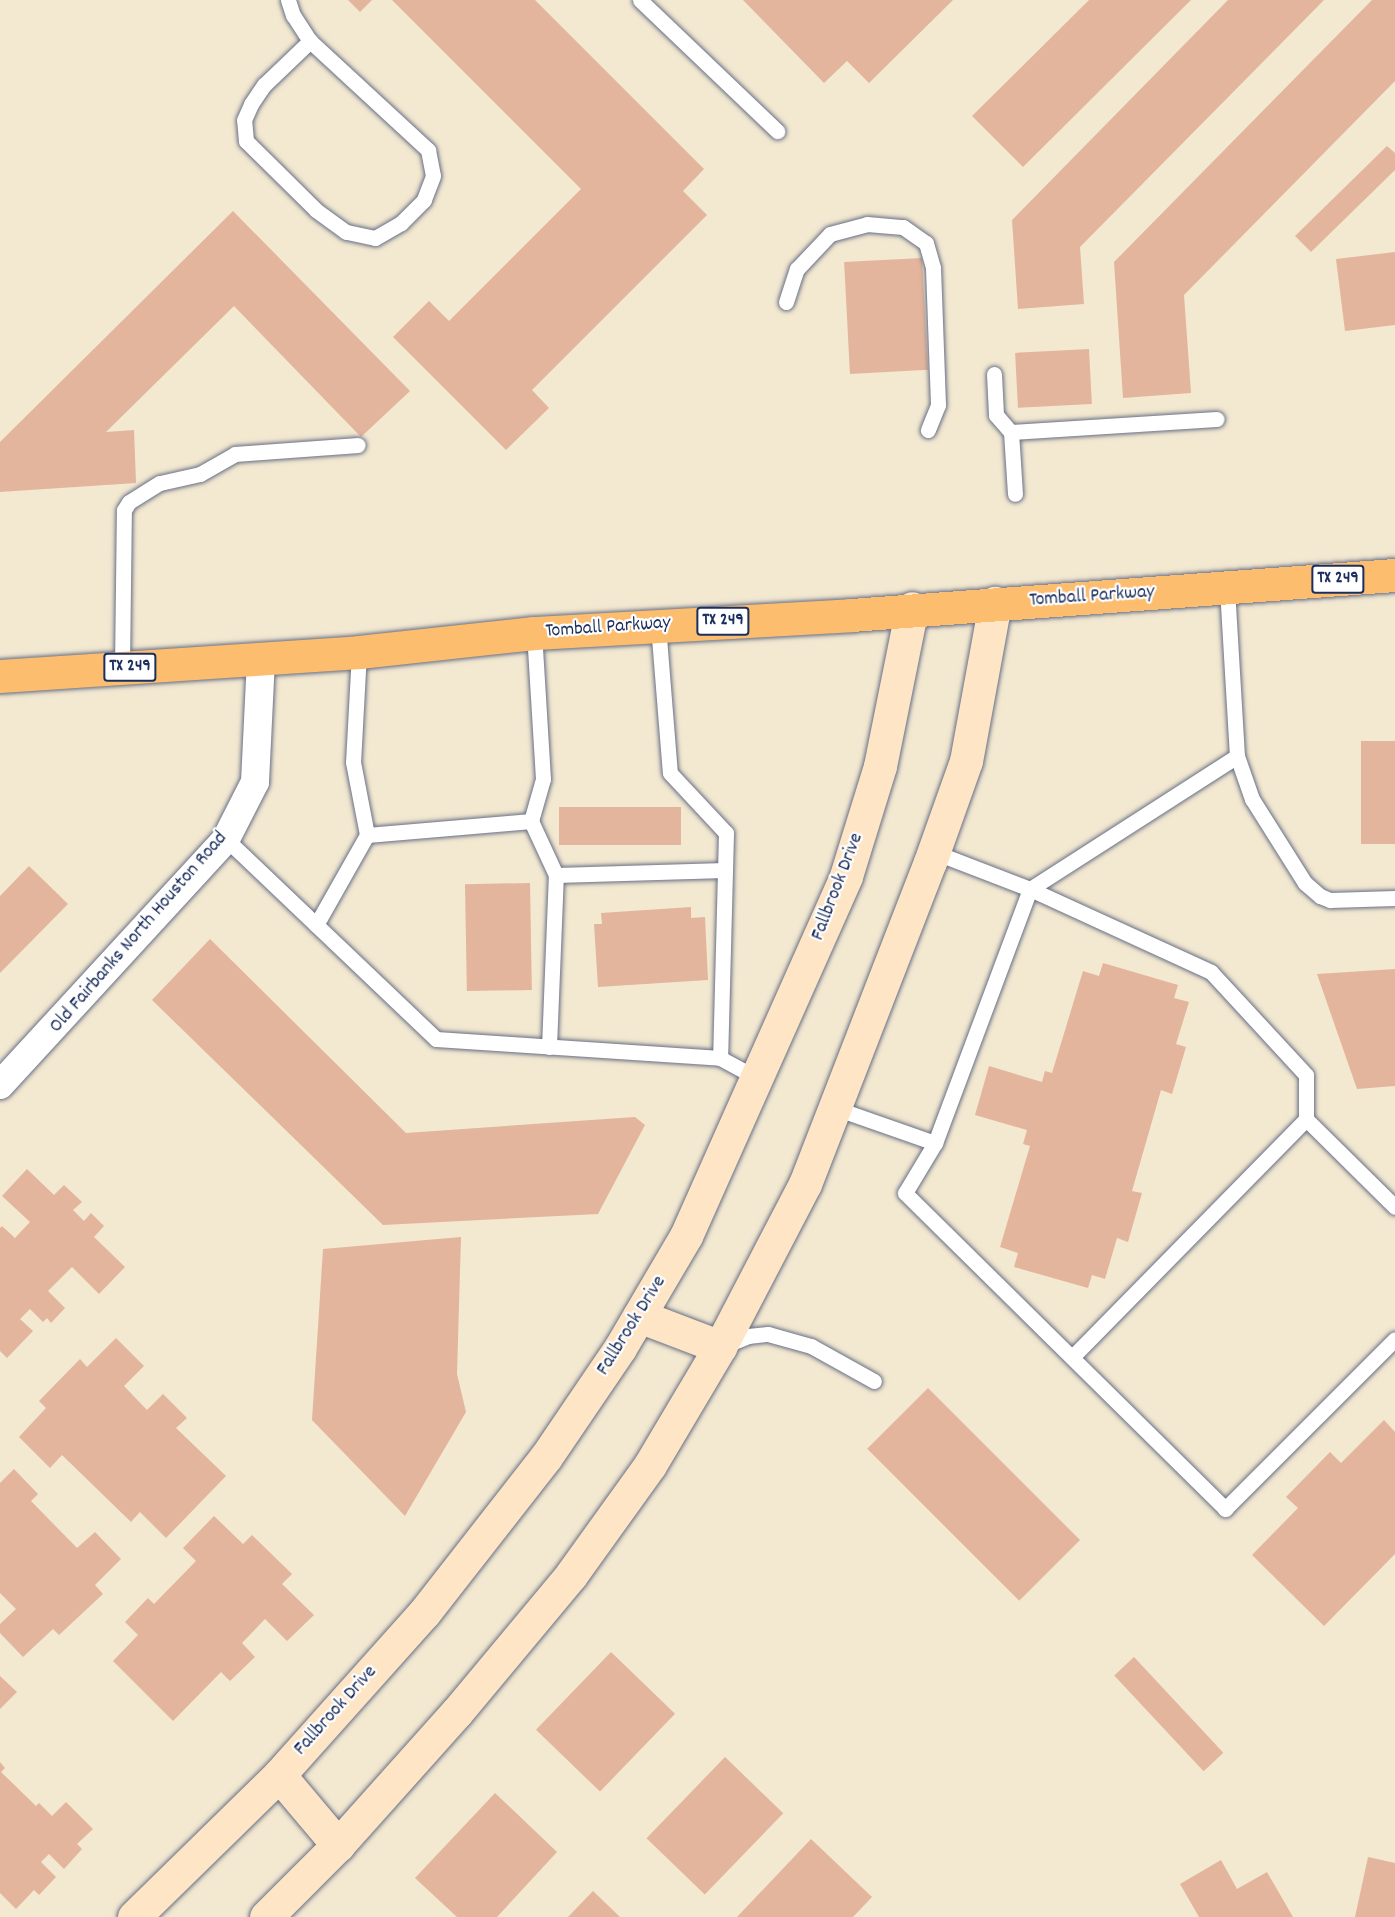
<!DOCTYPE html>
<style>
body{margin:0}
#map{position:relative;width:1395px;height:1917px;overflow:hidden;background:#f3e8d0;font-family:Dekko,sans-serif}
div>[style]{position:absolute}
.building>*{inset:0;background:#e3b59d;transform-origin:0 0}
.roads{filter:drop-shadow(0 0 2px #677086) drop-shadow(0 0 2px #677086)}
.service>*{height:15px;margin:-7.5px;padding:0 7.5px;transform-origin:7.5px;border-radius:7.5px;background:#fff}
.minor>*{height:28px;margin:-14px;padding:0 14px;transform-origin:14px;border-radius:14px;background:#fff}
.secondary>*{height:33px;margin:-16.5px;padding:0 16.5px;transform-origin:16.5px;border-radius:16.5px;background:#fee5c5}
.primary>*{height:33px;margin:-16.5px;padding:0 16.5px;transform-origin:16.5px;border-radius:16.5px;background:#fcbd6f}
span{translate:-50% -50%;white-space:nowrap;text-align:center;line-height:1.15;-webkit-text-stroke:4.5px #fff;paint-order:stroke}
.shield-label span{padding:2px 4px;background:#fff;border:2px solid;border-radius:4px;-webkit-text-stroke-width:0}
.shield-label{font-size:18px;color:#1b2f5e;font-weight:700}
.street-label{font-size:20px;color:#1b2f5e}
</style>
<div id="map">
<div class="building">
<div style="clip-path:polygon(348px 0,372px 0,360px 12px)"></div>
<div style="clip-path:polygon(392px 0,535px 0,704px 169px,683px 191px,707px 215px,532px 390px,549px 408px,506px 450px,393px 337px,429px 301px,449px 321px,581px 189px)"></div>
<div style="clip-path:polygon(743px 0,953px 0,869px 83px,847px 61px,824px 83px)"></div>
<div style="clip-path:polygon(1089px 0,1191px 0,1023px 167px,972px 116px)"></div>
<div style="clip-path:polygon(1228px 0,1324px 0,1080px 247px,1084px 304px,1018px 309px,1012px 220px)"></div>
<div style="clip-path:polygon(1372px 0,1395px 0,1395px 81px,1184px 295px,1191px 393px,1123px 398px,1114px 262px)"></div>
<div style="clip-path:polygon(1387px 146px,1395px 153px,1395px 170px,1311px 252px,1295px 236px)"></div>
<div style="clip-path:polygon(233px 211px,410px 391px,361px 437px,234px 306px,106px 432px,134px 430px,136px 483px,0 492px,0 442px)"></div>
<div style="clip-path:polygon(1395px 252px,1395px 325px,1345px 331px,1336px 259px)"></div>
<div style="left:922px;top:258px;width:112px;height:78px;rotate:87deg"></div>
<div style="left:1089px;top:349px;width:55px;height:74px;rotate:87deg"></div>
<div style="left:1395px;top:741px;width:103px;height:34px;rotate:90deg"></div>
<div style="left:681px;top:807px;width:38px;height:122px;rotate:90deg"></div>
<div style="clip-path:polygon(29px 866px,68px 904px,0 973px,0 896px)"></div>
<div style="left:530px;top:883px;width:107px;height:65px;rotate:89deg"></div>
<div style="clip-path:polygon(691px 907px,691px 918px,705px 917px,708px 980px,598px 987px,594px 924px,602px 924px,601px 913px)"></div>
<div style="clip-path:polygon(210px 939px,406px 1133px,635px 1117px,645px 1125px,598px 1214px,383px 1225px,152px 1000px)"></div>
<div style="clip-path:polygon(1103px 963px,1178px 985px,1174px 998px,1189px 1002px,1176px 1044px,1186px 1047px,1172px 1094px,1161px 1090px,1132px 1191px,1142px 1193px,1128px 1242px,1117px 1238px,1105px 1279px,1092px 1275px,1088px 1288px,1014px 1267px,1018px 1253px,1000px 1247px,1030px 1146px,1023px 1144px,1027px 1130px,975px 1115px,989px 1066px,1042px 1082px,1045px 1071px,1052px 1073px,1083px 971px,1099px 976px)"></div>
<div style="clip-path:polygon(1395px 969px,1395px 1086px,1357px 1089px,1317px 974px)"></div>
<div style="clip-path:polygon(27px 1169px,54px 1195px,64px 1185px,82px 1202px,73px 1210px,84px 1221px,91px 1213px,104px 1226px,94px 1237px,125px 1267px,99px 1294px,72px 1267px,48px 1291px,65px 1308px,51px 1323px,47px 1318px,43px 1322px,30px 1309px,20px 1319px,33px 1331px,7px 1358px,0 1351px,0 1228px,2px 1226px,15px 1238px,30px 1222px,2px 1196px)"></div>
<div style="clip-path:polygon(461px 1237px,457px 1374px,466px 1412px,405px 1516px,312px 1420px,323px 1249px)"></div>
<div style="clip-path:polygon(116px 1338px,144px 1366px,124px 1386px,147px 1410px,163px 1394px,187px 1418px,176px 1428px,226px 1476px,166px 1538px,140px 1512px,131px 1522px,62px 1455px,50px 1468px,19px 1437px,46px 1408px,39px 1401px,80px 1359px,87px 1367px)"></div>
<div style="left:928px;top:1388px;width:215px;height:86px;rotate:45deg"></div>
<div style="clip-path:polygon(1384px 1420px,1395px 1432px,1395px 1554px,1324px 1626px,1252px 1555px,1298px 1508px,1286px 1497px,1330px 1452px,1341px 1463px)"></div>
<div style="clip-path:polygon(14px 1469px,38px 1494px,31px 1501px,77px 1548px,95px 1532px,121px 1559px,95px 1585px,103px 1594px,59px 1635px,53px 1629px,23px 1657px,0 1633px,0 1624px,16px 1609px,0 1593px,0 1483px)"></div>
<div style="clip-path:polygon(214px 1516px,243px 1544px,252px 1535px,292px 1574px,282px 1584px,314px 1615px,287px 1641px,265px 1619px,242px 1643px,255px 1657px,230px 1681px,221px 1672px,173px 1721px,113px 1661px,138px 1635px,125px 1622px,148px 1598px,154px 1604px,196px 1561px,183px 1548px)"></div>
<div style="left:611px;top:1652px;width:89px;height:108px;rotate:44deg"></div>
<div style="left:1134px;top:1657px;width:131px;height:27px;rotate:47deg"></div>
<div style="clip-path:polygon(0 1676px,17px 1692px,0 1709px)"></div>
<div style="left:725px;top:1757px;width:81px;height:113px;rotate:44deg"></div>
<div style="clip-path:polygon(0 1762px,5px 1768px,1px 1772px,36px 1806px,39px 1803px,52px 1816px,66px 1802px,93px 1829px,77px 1844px,82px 1849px,64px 1869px,49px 1854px,41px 1862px,56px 1877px,39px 1895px,34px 1890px,16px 1909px,0 1893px)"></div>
<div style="clip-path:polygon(495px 1793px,557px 1852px,497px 1917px,457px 1917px,415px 1878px)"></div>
<div style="clip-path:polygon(811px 1839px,872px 1897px,853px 1917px,737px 1917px)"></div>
<div style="clip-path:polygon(1368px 1857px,1395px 1863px,1395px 1917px,1355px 1917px)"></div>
<div style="clip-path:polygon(1221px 1860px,1237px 1889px,1267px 1872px,1293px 1917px,1199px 1917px,1180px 1884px)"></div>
<div style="clip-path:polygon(593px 1891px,620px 1917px,568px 1917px)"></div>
</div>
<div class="roads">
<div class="service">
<div style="left:288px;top:0;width:16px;rotate:72deg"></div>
<div style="left:293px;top:15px;width:31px;rotate:57deg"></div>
<div style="left:310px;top:41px;width:161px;rotate:42.7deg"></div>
<div style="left:428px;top:150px;width:26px;rotate:79deg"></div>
<div style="left:433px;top:176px;width:26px;rotate:111deg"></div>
<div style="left:424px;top:200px;width:33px;rotate:135deg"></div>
<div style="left:401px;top:223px;width:30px;rotate:150deg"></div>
<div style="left:375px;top:238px;width:30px;rotate:-168deg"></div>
<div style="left:346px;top:232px;width:37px;rotate:-144deg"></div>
<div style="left:316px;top:210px;width:98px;rotate:-135.4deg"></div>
<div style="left:246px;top:141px;width:21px;rotate:-95deg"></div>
<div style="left:244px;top:120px;width:17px;rotate:-66deg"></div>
<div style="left:251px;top:104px;width:23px;rotate:-56deg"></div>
<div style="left:264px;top:85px;width:64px;rotate:-43.7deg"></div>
<div style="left:640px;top:0;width:190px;rotate:43.7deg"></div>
<div style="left:786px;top:302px;width:35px;rotate:-72deg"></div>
<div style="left:797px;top:269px;width:48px;rotate:-46.7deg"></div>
<div style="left:830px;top:234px;width:38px;rotate:-15deg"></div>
<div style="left:867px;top:224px;width:36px;rotate:5deg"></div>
<div style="left:903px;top:227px;width:28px;rotate:35deg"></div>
<div style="left:926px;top:243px;width:26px;rotate:74deg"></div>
<div style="left:933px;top:268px;width:137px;rotate:87.9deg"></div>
<div style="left:938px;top:405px;width:27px;rotate:112deg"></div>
<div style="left:994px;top:374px;width:41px;rotate:87.2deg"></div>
<div style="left:996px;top:415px;width:23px;rotate:49deg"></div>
<div style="left:1011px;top:432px;width:62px;rotate:86.3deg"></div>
<div style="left:1011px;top:432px;width:206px;rotate:-3.6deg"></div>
<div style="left:1227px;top:588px;width:168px;rotate:86.6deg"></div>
<div style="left:1237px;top:756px;width:46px;rotate:70.8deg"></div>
<div style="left:1252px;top:799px;width:99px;rotate:57.8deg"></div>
<div style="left:1305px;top:883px;width:20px;rotate:41deg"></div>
<div style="left:1320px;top:896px;width:11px;rotate:22deg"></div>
<div style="left:1330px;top:900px;width:65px;rotate:-1.8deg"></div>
<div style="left:658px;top:625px;width:148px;rotate:85.4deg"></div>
<div style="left:670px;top:773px;width:82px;rotate:47deg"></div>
<div style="left:726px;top:833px;width:225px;rotate:91.5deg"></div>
<div style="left:359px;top:652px;width:110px;rotate:93.1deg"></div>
<div style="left:353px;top:762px;width:74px;rotate:79.1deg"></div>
<div style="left:122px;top:667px;width:157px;rotate:-89.3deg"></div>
<div style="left:124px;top:510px;width:9px;rotate:-58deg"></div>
<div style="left:129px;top:502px;width:36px;rotate:-32deg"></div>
<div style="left:160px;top:483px;width:41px;rotate:-12.7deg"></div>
<div style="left:200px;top:474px;width:40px;rotate:-29.7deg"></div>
<div style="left:235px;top:454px;width:123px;rotate:-4.2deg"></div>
<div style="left:531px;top:821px;width:60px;rotate:65.2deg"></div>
<div style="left:556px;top:875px;width:169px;rotate:-1.7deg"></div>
<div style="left:226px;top:839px;width:290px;rotate:43.6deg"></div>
<div style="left:436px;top:1039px;width:285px;rotate:3.8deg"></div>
<div style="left:720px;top:1058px;width:42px;rotate:28.4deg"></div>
<div style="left:1030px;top:889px;width:199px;rotate:24.6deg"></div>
<div style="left:1211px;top:972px;width:140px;rotate:47.3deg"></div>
<div style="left:1306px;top:1075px;width:44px;rotate:90deg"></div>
<div style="left:1306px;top:1119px;width:332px;rotate:134.5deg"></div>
<div style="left:1030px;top:889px;width:246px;rotate:-32.7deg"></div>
<div style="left:316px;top:925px;width:103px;rotate:-60.5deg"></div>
<div style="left:367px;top:835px;width:165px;rotate:-4.9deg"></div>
<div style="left:531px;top:821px;width:44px;rotate:-74.1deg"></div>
<div style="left:543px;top:779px;width:146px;rotate:-93.5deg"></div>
<div style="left:549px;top:1047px;width:172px;rotate:-87.7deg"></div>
<div style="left:835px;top:1108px;width:106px;rotate:19.3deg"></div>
<div style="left:935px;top:1143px;width:271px;rotate:-69.5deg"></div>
<div style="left:1030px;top:889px;width:103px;rotate:-158.9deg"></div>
<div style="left:1306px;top:1119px;width:125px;rotate:44.7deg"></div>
<div style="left:935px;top:1143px;width:58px;rotate:121deg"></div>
<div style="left:905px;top:1193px;width:450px;rotate:44.6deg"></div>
<div style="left:1225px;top:1509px;width:240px;rotate:-45deg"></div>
<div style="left:726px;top:1345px;width:24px;rotate:-22deg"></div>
<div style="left:748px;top:1336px;width:20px;rotate:-6deg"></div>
<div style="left:768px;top:1334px;width:45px;rotate:15.6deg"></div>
<div style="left:811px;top:1346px;width:72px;rotate:29.1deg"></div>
</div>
<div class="minor">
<div style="left:0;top:1085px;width:334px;rotate:-47.4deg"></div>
<div style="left:226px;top:839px;width:64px;rotate:-63deg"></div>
<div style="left:255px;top:782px;width:123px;rotate:-87.2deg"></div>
</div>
<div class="secondary">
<div style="left:639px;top:1316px;width:87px;rotate:20.9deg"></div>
<div style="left:279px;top:1775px;width:92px;rotate:49.9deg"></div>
<div style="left:134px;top:1917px;width:203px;rotate:-44.4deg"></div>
<div style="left:279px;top:1775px;width:217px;rotate:-48.2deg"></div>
<div style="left:424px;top:1613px;width:198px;rotate:-52deg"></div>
<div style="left:546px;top:1457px;width:132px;rotate:-55.8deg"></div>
<div style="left:620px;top:1348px;width:130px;rotate:-59.5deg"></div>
<div style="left:686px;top:1236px;width:394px;rotate:-66deg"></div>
<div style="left:846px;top:876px;width:115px;rotate:-72.8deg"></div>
<div style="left:880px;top:766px;width:161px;rotate:-78.6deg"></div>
<div style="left:266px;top:1917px;width:102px;rotate:-45deg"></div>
<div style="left:338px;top:1845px;width:178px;rotate:-48.2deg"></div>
<div style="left:457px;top:1712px;width:178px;rotate:-50.2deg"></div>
<div style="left:571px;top:1575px;width:135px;rotate:-54.3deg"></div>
<div style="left:650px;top:1465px;width:137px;rotate:-59.3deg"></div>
<div style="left:720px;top:1347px;width:184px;rotate:-62.5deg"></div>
<div style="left:805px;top:1184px;width:345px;rotate:-68.8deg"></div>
<div style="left:930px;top:862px;width:107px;rotate:-70.4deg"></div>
<div style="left:966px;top:761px;width:161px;rotate:-79.6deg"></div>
</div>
<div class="primary">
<div style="left:0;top:676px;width:360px;rotate:-3.8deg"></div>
<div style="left:359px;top:652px;width:176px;rotate:-6.2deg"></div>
<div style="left:534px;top:633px;width:318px;rotate:-3.2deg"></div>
<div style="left:851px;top:615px;width:545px;rotate:-4.21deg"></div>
</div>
</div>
<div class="shield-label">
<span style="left:1338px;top:579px">TX 249</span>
<span style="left:723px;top:621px">TX 249</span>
<span style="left:130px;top:667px">TX 249</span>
</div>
<div class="street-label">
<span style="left:1092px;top:597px;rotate:-4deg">Tomball Parkway</span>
<span style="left:608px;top:628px;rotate:-4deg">Tomball Parkway</span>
<span style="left:838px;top:887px;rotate:-69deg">Fallbrook Drive</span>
<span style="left:139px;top:933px;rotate:-49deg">Old Fairbanks North Houston Road</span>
<span style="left:632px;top:1326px;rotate:-58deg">Fallbrook Drive</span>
<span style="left:336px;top:1711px;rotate:-48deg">Fallbrook Drive</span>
</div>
</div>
